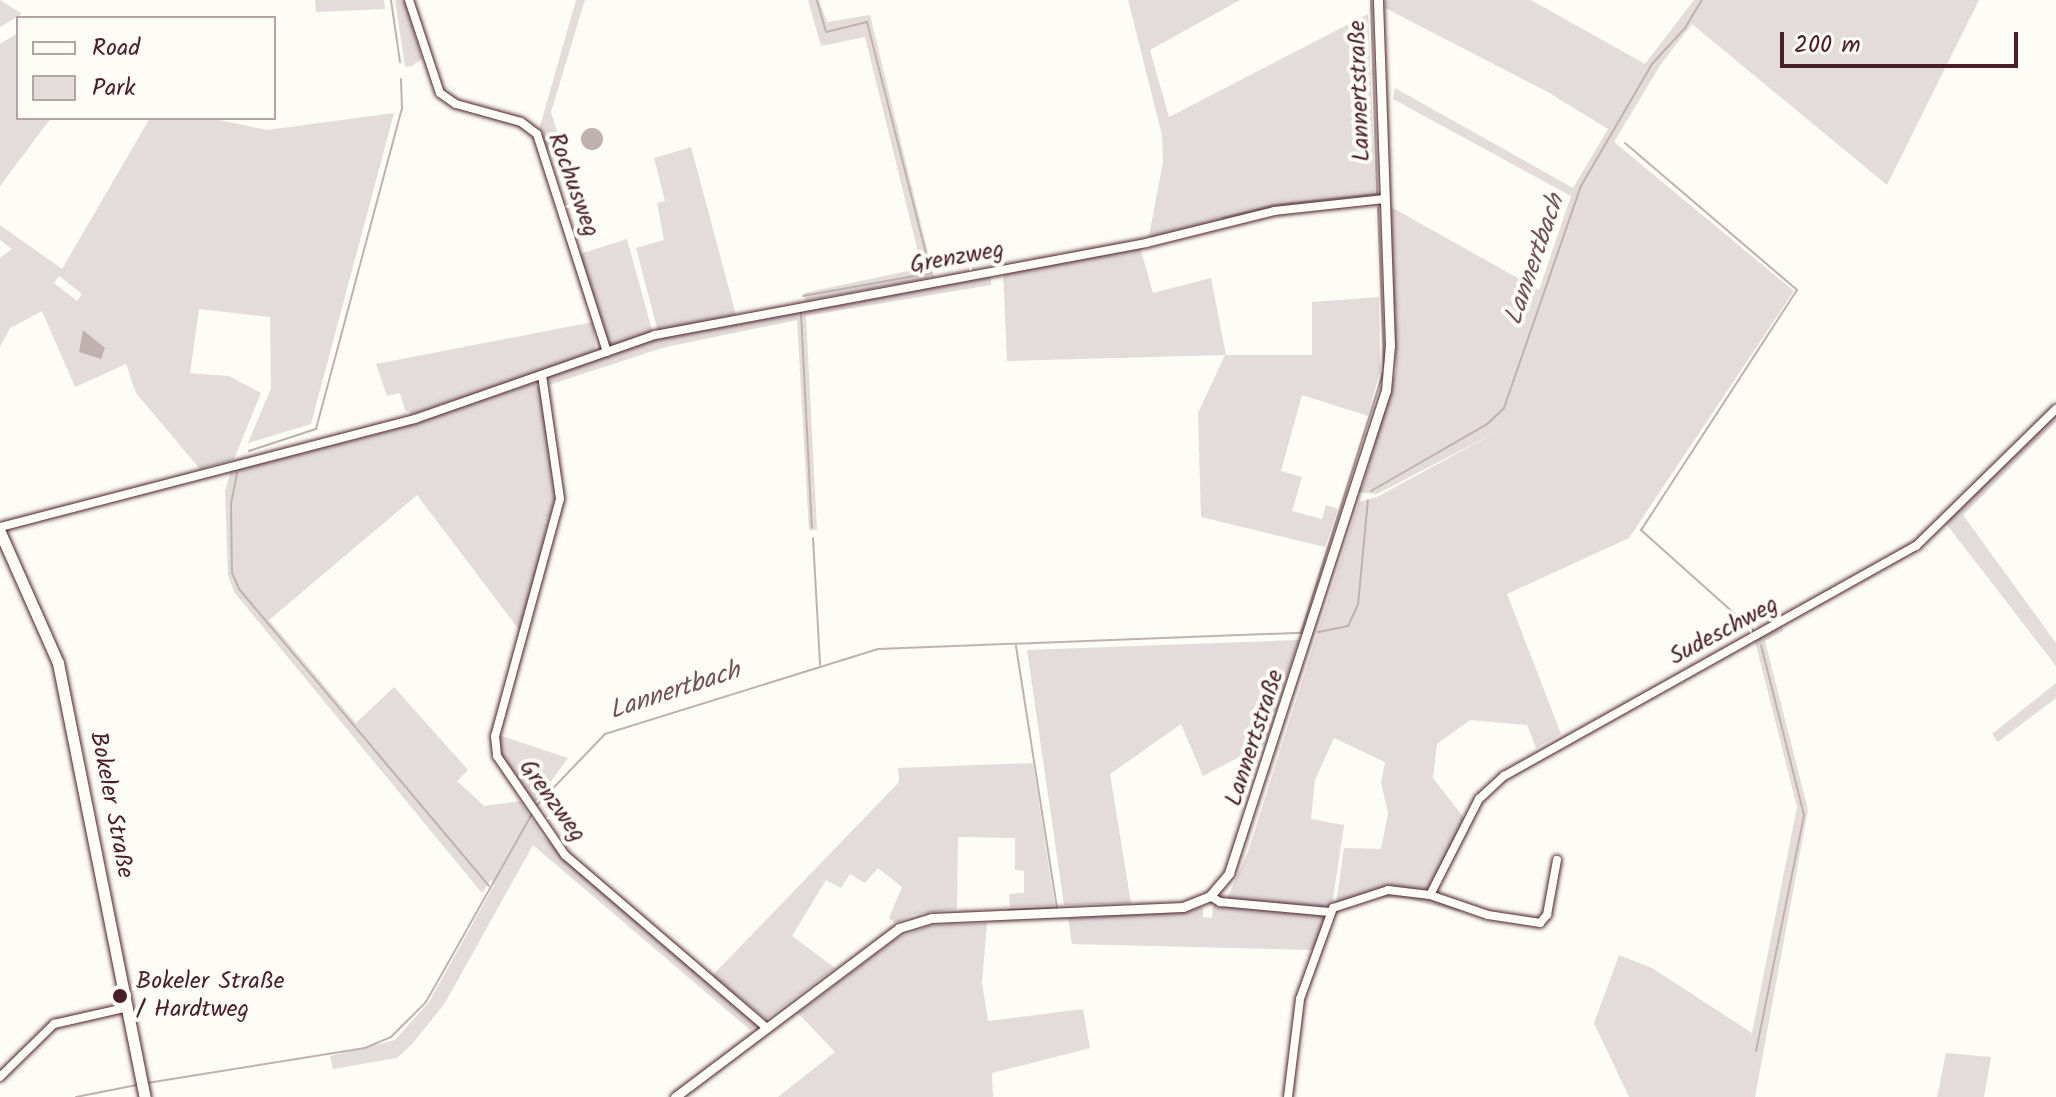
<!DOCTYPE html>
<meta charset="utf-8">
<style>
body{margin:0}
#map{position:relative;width:2056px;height:1097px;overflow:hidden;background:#fdfcf7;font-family:Kalam,sans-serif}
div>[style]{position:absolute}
.green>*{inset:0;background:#e3dcda}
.water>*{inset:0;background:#c0b1b1}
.round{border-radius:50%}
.stream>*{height:2px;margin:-1px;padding:0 1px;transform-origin:1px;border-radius:1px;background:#c0b1b1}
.roads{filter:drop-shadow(0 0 2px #4a1f2b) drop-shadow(0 0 2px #4a1f2b)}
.minor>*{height:8px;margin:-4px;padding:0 4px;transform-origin:4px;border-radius:4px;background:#fdfcf7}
.tertiary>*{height:9px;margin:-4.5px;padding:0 4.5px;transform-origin:4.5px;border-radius:4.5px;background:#fdfcf7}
.secondary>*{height:11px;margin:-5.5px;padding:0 5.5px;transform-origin:5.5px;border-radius:5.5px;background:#fdfcf7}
.dots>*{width:22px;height:22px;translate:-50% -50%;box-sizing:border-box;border:4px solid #fdfcf7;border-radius:50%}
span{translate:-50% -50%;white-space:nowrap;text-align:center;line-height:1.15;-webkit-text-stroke:8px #fdfcf7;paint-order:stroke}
.street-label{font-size:24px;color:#4a1f2b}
.poi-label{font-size:24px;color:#4a1f2b}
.left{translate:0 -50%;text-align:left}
.water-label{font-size:26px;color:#73525a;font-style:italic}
.legend{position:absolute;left:16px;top:16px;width:260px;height:104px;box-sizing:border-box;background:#fdfcf7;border:2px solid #b5a4a5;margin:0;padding:10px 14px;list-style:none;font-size:24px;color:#4a1f2b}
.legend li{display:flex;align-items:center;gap:16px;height:40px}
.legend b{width:40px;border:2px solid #b5a4a5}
.scale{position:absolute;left:1780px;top:32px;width:238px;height:36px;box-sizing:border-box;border:4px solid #4a1f2b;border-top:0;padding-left:10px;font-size:24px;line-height:28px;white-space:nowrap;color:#4a1f2b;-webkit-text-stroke:6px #fdfcf7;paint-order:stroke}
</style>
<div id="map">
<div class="green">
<div style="clip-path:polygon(0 0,22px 14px,0 27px)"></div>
<div style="clip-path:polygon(315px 0,384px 0,385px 9px,316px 12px)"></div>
<div style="clip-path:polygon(395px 0,405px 0,422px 59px,412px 66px,405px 67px)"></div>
<div style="clip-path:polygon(576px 0,585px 0,551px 112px,561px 145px,548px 151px,538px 133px)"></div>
<div style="clip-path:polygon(808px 0,819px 0,827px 22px,870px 15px,934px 277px,805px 301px,804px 293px,922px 268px,865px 37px,821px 46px)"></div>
<div style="clip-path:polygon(1128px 0,1240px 0,1150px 50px,1169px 117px,1368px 14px,1376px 198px,1272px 210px,1154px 239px,1149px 236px,1163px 162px,1162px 135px)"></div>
<div style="clip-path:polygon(1385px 0,1531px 0,1645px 64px,1694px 0,1979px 0,1887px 185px,1692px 24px,1661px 64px,1614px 142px,1794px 291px,1629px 538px,1507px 594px,1561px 734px,1536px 748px,1527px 725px,1470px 720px,1437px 744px,1433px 778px,1464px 818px,1430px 890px,1406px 889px,1336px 905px,1344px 848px,1381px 849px,1388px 813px,1381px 782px,1385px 762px,1334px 738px,1315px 780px,1311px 819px,1344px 825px,1332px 905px,1315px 909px,1227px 899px,1248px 852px,1359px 502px,1377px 497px,1498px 431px,1377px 494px,1357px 492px,1363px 486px,1396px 371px,1391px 207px,1539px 290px,1571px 196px,1393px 99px,1395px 88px,1573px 188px,1608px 129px,1546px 91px,1385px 8px)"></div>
<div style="clip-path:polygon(18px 33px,18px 118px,51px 118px,0 186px,0 44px)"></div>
<div style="clip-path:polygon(evenodd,394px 113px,311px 424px,248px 443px,271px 388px,270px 317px,199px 309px,190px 373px,229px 376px,261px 393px,234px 459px,200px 469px,136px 393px,126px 364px,75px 387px,42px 311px,10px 328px,0 347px,0 258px,12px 249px,0 240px,0 225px,62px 269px,150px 118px,210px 118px,267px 130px,394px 113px,59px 276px,82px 294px,77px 301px,54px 283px,59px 276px)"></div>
<div style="clip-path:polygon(691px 147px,736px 315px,658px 332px,636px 248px,664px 240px,657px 203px,665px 201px,654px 158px)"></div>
<div style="clip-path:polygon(627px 239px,653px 334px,613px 348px,607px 346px,580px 254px)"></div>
<div style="clip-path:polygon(1140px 247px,1153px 293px,1211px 278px,1226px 355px,1312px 355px,1312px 302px,1379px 297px,1380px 370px,1368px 416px,1302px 395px,1281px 471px,1302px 477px,1292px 511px,1322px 519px,1326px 505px,1338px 509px,1325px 547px,1201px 517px,1198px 413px,1225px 355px,1007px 361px,1003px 272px)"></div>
<div style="clip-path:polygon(991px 275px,991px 285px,806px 316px,817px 530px,809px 530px,797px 320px,662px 348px,549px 385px,551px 375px,657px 338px)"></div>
<div style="clip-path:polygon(593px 322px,596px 353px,413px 414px,405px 410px,400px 393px,387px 396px,376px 364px)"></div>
<div style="clip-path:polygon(534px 383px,540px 389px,555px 498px,520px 631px,417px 495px,269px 620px,356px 723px,394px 687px,468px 770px,457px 781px,484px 806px,520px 801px,541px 835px,756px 1025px,750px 1030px,533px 845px,445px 1003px,413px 1043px,397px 1058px,333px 1069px,330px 1056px,395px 1040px,429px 1002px,494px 885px,491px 880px,482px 893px,234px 592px,228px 575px,225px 491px,231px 471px,393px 430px)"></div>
<div style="clip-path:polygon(2056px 415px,2056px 422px,1963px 515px,2056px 643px,2056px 666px,1944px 521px)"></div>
<div style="clip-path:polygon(1782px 626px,1783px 631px,1765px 641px,1808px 810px,1755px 1097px,1629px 1097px,1594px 1023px,1619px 955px,1652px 968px,1752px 1033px,1797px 807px,1755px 641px)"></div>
<div style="clip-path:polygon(1299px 640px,1266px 743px,1203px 776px,1181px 724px,1110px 774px,1131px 903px,1064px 905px,1027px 650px)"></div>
<div style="clip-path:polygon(2056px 683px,2056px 698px,1998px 742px,1992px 734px)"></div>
<div style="clip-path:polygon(499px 735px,568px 758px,532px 807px,501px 755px)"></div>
<div style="clip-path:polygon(1033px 763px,1055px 906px,1010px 907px,1009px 894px,1024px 893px,1024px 871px,1015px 870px,1015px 838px,958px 837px,957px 909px,915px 914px,895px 923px,889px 918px,902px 887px,878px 868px,865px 883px,850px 874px,841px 888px,826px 880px,792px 936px,835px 968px,766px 1019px,712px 976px,899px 782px,898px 768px)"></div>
<div style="clip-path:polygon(1382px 893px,1407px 893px,1462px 908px,1460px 912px,1404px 898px,1383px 898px)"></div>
<div style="clip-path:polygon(1213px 905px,1321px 914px,1325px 921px,1313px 950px,1072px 944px,1068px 918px,1203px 907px,1203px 917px,1212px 918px)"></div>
<div style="clip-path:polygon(987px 923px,982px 982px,988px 1021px,1083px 1009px,1090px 1048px,992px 1073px,993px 1097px,778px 1097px,835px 1052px,798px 1013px,897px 938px,932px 925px)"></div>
<div style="clip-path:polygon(1946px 1053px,1991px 1057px,1984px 1097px,1937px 1097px)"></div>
</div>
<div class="water">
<div class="round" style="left:581px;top:128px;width:22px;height:22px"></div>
<div style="clip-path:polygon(83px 330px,105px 348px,101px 359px,79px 352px)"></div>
</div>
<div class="stream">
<div style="left:391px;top:0;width:63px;rotate:81.7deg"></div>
<div style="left:1625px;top:143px;width:226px;rotate:40.5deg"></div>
<div style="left:1797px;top:290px;width:286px;rotate:123deg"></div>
<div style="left:1641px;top:530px;width:150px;rotate:41.8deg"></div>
<div style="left:1378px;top:208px;width:159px;rotate:87.8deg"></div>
<div style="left:1223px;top:218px;width:54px;rotate:-14deg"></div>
<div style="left:1275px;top:205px;width:103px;rotate:-6.2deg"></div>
<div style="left:1377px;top:194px;width:194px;rotate:-91.8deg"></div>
<div style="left:803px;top:296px;width:130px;rotate:-10.2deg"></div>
<div style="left:931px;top:273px;width:259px;rotate:-104.3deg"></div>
<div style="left:867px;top:22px;width:42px;rotate:166.3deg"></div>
<div style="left:826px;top:32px;width:33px;rotate:-106deg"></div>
<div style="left:801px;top:313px;width:215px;rotate:87.1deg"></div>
<div style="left:249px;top:451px;width:71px;rotate:-18.2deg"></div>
<div style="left:316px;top:429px;width:331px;rotate:-75deg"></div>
<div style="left:402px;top:109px;width:30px;rotate:-92deg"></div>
<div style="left:237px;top:473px;width:31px;rotate:101deg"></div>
<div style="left:231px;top:503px;width:70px;rotate:89.2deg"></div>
<div style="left:232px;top:573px;width:17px;rotate:66deg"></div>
<div style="left:239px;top:589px;width:388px;rotate:49.9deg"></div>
<div style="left:1371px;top:491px;width:133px;rotate:-29.9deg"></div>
<div style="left:1486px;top:425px;width:25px;rotate:-43deg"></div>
<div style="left:1504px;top:408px;width:235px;rotate:-70.9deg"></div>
<div style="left:1581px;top:186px;width:141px;rotate:-59.8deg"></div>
<div style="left:1652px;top:64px;width:49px;rotate:-47.5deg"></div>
<div style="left:1685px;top:28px;width:33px;rotate:-59deg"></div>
<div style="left:813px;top:538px;width:127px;rotate:86.8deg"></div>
<div style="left:1318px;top:632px;width:31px;rotate:-11deg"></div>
<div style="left:1348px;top:626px;width:23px;rotate:-65deg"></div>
<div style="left:1358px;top:605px;width:105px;rotate:-84.6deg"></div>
<div style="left:1301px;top:633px;width:273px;rotate:-72.5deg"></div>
<div style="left:537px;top:805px;width:98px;rotate:-46.2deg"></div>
<div style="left:605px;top:734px;width:286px;rotate:-17.3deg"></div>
<div style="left:878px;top:649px;width:424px;rotate:-2.2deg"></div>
<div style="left:1008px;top:910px;width:49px;rotate:-2.3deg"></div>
<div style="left:1057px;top:908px;width:266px;rotate:-98.9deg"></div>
<div style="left:1756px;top:1051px;width:241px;rotate:-78.5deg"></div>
<div style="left:1804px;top:815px;width:175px;rotate:-104.2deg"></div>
<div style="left:147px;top:1083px;width:221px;rotate:-9.1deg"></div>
<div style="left:365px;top:1048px;width:28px;rotate:-23deg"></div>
<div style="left:391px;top:1037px;width:49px;rotate:-45deg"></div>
<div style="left:426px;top:1002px;width:216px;rotate:-60.6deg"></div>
<div style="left:76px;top:1097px;width:62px;rotate:-11.1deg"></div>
</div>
<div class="roads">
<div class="minor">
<div style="left:409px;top:0;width:98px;rotate:71.6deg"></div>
<div style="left:440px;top:93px;width:19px;rotate:35deg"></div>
<div style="left:456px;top:104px;width:67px;rotate:15.5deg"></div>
<div style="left:521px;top:122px;width:20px;rotate:37deg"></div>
<div style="left:537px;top:134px;width:229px;rotate:72.2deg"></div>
<div style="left:542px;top:375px;width:125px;rotate:81.7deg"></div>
<div style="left:560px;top:499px;width:246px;rotate:105.3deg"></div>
<div style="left:495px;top:736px;width:20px;rotate:84deg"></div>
<div style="left:497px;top:756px;width:120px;rotate:55.5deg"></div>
<div style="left:565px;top:855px;width:265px;rotate:40.6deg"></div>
<div style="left:0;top:527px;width:429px;rotate:-14.6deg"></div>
<div style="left:415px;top:419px;width:254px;rotate:-19.3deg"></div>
<div style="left:655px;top:335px;width:500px;rotate:-10.6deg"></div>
<div style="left:1146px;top:243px;width:132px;rotate:-14deg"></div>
<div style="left:1274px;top:211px;width:111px;rotate:-6.2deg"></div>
<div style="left:1430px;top:895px;width:61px;rotate:19deg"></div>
<div style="left:1488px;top:915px;width:53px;rotate:8.7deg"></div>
<div style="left:1540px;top:923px;width:11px;rotate:-49deg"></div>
<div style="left:1547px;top:915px;width:56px;rotate:-79.7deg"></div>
<div style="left:1210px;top:896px;width:12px;rotate:31deg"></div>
<div style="left:1220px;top:902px;width:110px;rotate:5.2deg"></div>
<div style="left:0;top:1077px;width:76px;rotate:-44.5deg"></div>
<div style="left:54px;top:1024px;width:76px;rotate:-12.9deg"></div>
<div style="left:1288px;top:1097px;width:99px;rotate:-83deg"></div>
<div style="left:1300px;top:999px;width:97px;rotate:-70.1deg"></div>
<div style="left:1333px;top:908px;width:58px;rotate:-18.1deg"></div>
<div style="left:1388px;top:890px;width:42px;rotate:6.8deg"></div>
<div style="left:1430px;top:895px;width:108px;rotate:-63deg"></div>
<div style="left:1479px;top:799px;width:34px;rotate:-43deg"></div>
<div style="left:1504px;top:776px;width:472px;rotate:-29.2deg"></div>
<div style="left:1916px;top:546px;width:196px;rotate:-44.4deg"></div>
</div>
<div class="tertiary">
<div style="left:675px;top:1097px;width:281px;rotate:-37deg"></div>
<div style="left:899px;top:928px;width:34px;rotate:-17deg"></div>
<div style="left:932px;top:918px;width:251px;rotate:-2.5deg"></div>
<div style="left:1183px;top:907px;width:29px;rotate:-22deg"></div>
<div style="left:1210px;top:896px;width:30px;rotate:-50deg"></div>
<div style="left:1229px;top:873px;width:508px;rotate:-71.99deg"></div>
<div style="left:1386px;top:390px;width:45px;rotate:-84.9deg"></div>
<div style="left:1390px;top:345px;width:345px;rotate:-92deg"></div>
</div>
<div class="secondary">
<div style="left:0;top:532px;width:143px;rotate:66.1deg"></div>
<div style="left:58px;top:663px;width:443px;rotate:78.7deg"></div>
</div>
</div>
<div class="dots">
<div style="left:120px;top:996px;background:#4a1f2b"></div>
</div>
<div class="street-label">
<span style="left:1360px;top:91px;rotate:-92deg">Lannertstraße</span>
<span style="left:573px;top:185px;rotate:70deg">Rochusweg</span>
<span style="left:957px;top:258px;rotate:-10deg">Grenzweg</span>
<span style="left:1724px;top:631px;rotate:-28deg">Sudeschweg</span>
<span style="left:1255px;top:738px;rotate:-72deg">Lannertstraße</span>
<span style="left:552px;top:801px;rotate:54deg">Grenzweg</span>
<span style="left:111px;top:805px;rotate:79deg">Bokeler Straße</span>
</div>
<div class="poi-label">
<span class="left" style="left:136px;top:996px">Bokeler Straße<br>/ Hardtweg</span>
</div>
<div class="water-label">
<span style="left:1536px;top:260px;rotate:-71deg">Lannertbach</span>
<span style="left:675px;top:692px;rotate:-18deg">Lannertbach</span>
</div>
<ul class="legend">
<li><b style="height:10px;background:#fdfcf7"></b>Road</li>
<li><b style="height:22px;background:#e3dcda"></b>Park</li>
</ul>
<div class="scale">200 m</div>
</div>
